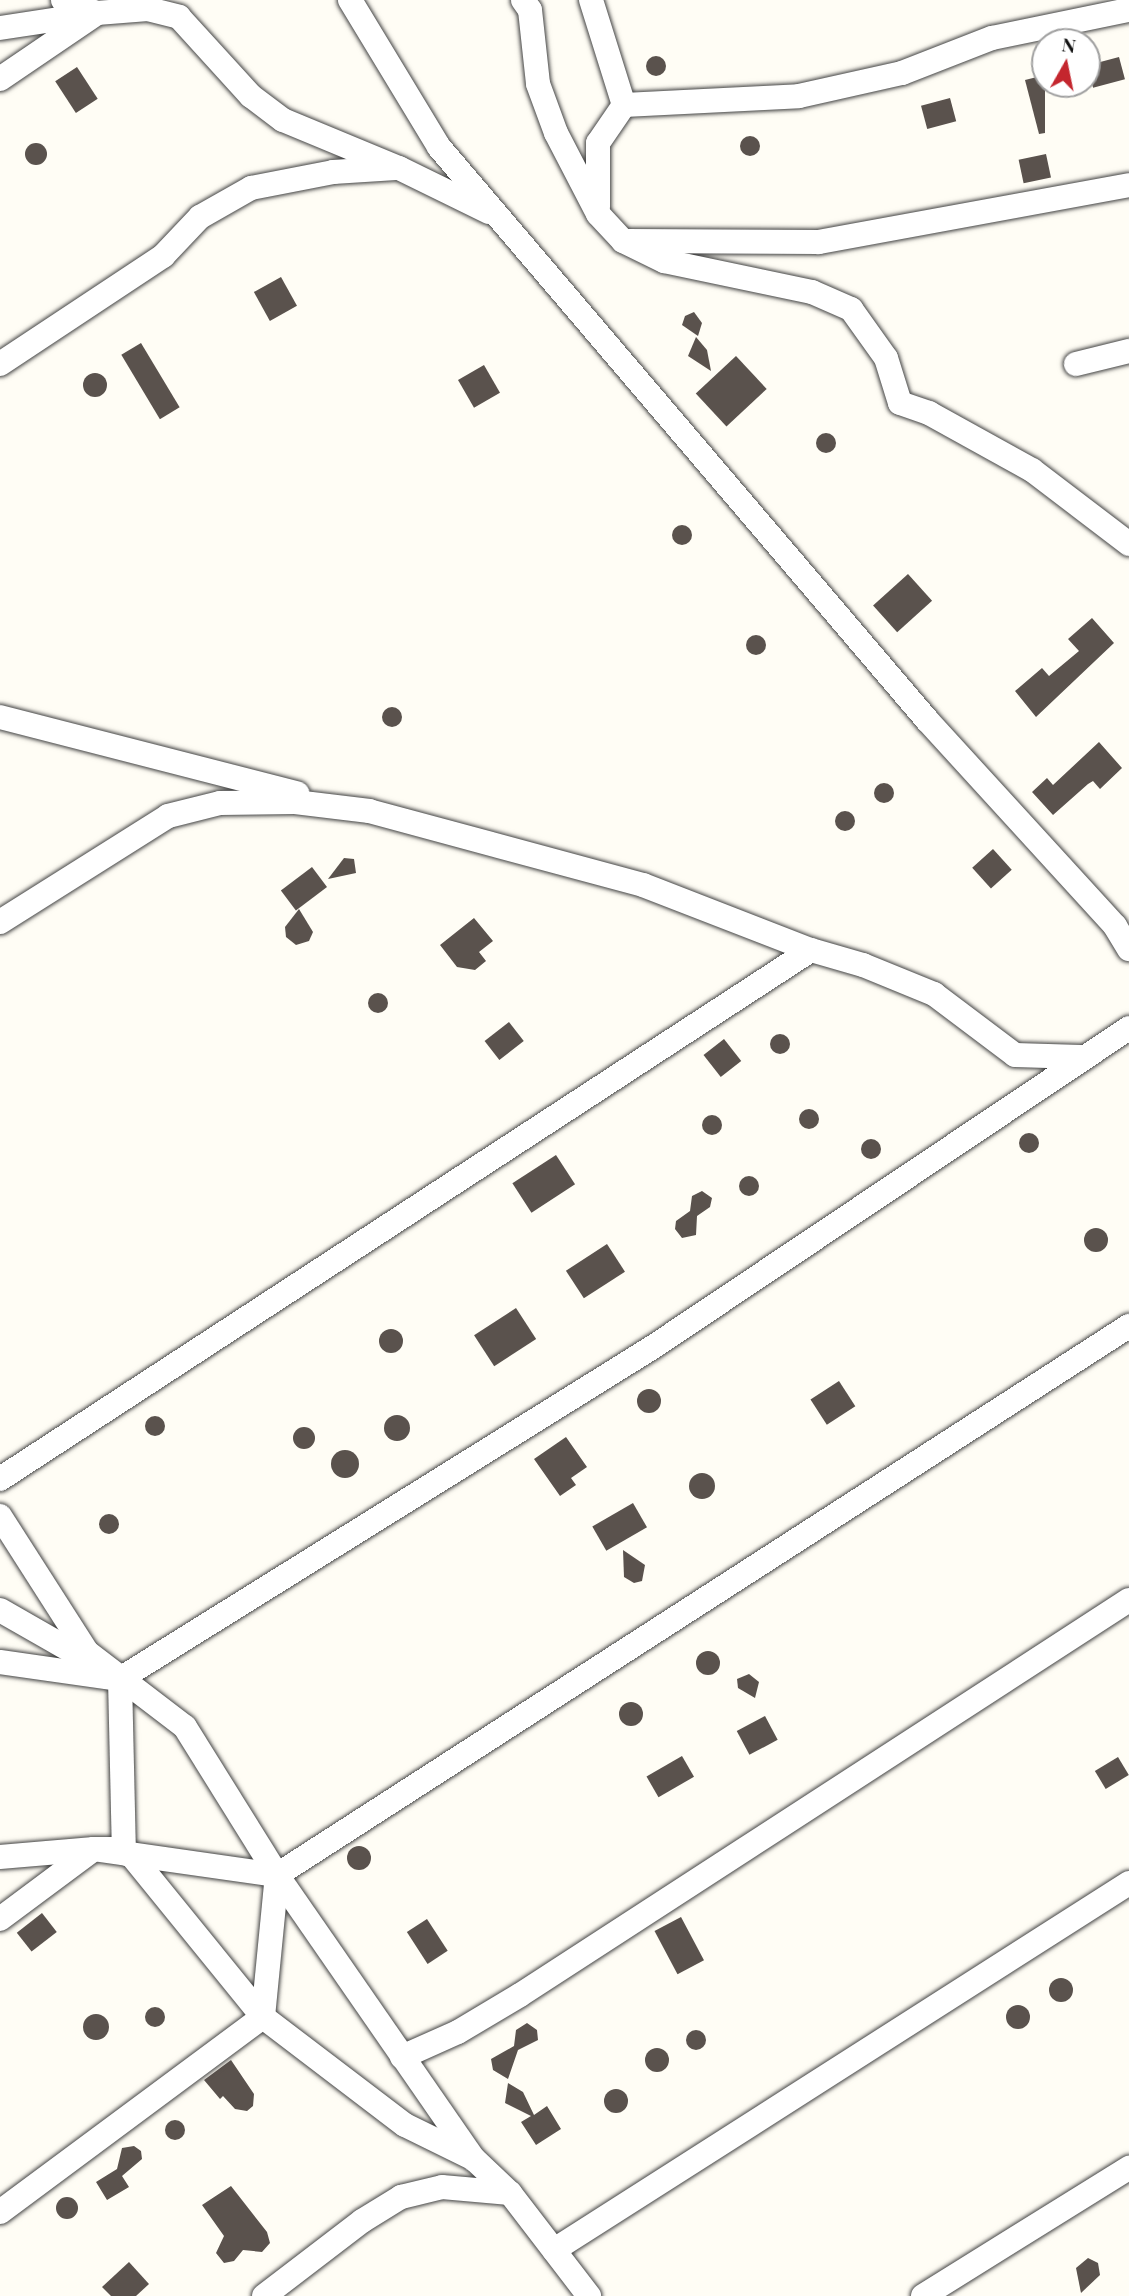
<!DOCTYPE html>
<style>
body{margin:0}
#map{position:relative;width:1129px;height:2296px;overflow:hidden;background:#fffdf5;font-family:"Playfair Display",serif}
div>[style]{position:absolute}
.building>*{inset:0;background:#5a524d;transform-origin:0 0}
.round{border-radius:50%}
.roads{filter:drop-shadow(0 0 2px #444) drop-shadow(0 0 2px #444)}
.minor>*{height:24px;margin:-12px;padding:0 12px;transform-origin:12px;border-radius:12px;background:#fff}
span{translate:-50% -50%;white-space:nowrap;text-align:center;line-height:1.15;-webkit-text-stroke:7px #fff;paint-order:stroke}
.north{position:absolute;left:1031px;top:28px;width:70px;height:70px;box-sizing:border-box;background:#fff;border:2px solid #a0a0a0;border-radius:50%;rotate:9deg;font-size:19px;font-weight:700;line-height:28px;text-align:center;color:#111}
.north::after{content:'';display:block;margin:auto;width:24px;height:32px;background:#c4262e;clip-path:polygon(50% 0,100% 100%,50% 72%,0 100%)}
</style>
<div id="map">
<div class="building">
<div class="round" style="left:646px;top:56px;width:20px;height:20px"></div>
<div style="left:1119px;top:57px;width:23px;height:33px;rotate:75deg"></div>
<div style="left:77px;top:67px;width:38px;height:26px;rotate:57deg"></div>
<div style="clip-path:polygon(1045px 75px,1045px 133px,1039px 134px,1025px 80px)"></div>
<div style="left:950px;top:98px;width:24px;height:30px;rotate:75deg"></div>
<div class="round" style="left:740px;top:136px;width:20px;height:20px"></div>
<div class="round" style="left:25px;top:143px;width:22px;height:22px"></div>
<div style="left:1046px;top:154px;width:24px;height:28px;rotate:78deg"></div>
<div style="left:281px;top:277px;width:33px;height:31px;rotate:61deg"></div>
<div style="clip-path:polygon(694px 312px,702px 323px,698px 336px,682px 325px,685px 316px)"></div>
<div style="clip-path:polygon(696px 337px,707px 350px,711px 371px,688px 356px)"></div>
<div style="left:141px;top:343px;width:75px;height:23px;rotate:59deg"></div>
<div style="left:736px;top:356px;width:45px;height:55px;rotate:47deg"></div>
<div style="left:484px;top:365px;width:32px;height:30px;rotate:60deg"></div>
<div class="round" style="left:83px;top:373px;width:24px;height:24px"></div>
<div class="round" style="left:816px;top:433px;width:20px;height:20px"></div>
<div class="round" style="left:672px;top:525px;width:20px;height:20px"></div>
<div style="left:908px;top:574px;width:36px;height:47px;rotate:48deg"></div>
<div style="clip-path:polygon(1092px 618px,1114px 643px,1036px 717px,1015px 691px,1042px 668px,1049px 676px,1079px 651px,1068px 639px)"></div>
<div class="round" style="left:746px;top:635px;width:20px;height:20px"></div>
<div class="round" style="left:382px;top:707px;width:20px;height:20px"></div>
<div style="clip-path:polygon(1099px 742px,1122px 768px,1100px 789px,1093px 781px,1088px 784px,1053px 815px,1032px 792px,1047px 778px,1053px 785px)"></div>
<div class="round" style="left:874px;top:783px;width:20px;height:20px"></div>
<div class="round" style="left:835px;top:811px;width:20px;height:20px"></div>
<div style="left:993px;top:849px;width:28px;height:28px;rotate:48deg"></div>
<div style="clip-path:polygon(344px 858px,354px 859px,356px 873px,328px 879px)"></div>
<div style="left:312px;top:867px;width:25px;height:39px;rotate:53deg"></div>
<div style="clip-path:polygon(299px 909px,313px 932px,309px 941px,296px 945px,286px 937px,285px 927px)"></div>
<div style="clip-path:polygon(474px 918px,493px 941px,479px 952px,486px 961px,475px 970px,457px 967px,440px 945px)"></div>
<div class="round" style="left:368px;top:993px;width:20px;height:20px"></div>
<div style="left:509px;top:1022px;width:24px;height:31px;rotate:52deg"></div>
<div class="round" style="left:770px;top:1034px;width:20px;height:20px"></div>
<div style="left:724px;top:1039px;width:28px;height:26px;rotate:52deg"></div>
<div class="round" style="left:799px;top:1109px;width:20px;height:20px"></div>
<div class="round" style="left:702px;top:1115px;width:20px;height:20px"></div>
<div class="round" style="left:1019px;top:1133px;width:20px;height:20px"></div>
<div class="round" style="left:861px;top:1139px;width:20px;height:20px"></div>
<div style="left:556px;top:1155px;width:35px;height:52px;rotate:57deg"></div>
<div class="round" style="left:739px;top:1176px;width:20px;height:20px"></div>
<div style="clip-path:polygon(702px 1191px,712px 1198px,710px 1207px,697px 1216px,696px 1235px,682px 1238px,675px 1229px,676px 1221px,690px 1211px,692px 1196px)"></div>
<div class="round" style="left:1084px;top:1228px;width:24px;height:24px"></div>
<div style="left:607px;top:1244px;width:33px;height:49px;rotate:57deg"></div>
<div style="left:516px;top:1308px;width:37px;height:50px;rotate:57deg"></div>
<div class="round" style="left:379px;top:1329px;width:24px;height:24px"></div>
<div style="left:839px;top:1381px;width:30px;height:34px;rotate:57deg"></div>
<div class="round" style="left:637px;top:1389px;width:24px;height:24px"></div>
<div class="round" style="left:384px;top:1415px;width:26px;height:26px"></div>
<div class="round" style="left:145px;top:1416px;width:20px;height:20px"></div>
<div class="round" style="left:293px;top:1427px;width:22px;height:22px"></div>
<div style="clip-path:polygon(566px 1437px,587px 1467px,571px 1478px,576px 1485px,560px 1496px,534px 1459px)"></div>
<div class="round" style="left:331px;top:1450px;width:28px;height:28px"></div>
<div class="round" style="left:689px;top:1473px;width:26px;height:26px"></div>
<div style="left:633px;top:1503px;width:28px;height:47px;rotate:60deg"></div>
<div class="round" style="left:99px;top:1514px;width:20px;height:20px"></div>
<div style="clip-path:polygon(623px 1550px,645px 1565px,642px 1581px,634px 1583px,624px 1577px)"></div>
<div class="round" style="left:696px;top:1651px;width:24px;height:24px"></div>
<div style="clip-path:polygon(749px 1674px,759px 1682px,755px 1698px,738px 1688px,737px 1679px)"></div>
<div class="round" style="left:619px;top:1702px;width:24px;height:24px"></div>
<div style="left:765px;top:1716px;width:27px;height:32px;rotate:62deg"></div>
<div style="left:682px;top:1756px;width:24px;height:41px;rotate:60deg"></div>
<div style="left:1118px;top:1757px;width:21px;height:27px;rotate:59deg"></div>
<div class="round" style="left:347px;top:1846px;width:24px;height:24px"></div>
<div style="left:42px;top:1913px;width:24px;height:32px;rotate:52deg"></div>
<div style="left:681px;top:1917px;width:49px;height:30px;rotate:62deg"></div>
<div style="left:427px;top:1919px;width:38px;height:24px;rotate:57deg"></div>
<div class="round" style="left:1049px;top:1978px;width:24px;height:24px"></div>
<div class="round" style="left:1006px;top:2005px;width:24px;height:24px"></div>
<div class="round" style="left:145px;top:2007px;width:20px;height:20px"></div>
<div class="round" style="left:83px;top:2014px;width:26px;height:26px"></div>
<div style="clip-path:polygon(527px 2023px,537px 2030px,538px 2040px,518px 2050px,508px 2079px,493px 2070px,491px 2059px,514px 2046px,516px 2030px)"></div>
<div class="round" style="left:686px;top:2030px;width:20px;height:20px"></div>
<div class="round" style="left:645px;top:2048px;width:24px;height:24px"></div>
<div style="clip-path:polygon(231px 2060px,254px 2094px,253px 2106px,247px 2111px,235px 2109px,223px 2096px,220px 2099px,204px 2080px)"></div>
<div style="clip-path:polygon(508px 2083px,523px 2092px,534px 2115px,547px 2106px,561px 2129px,536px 2145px,521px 2122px,531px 2116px,505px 2103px)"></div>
<div class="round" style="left:604px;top:2089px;width:24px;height:24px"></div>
<div class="round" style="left:165px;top:2120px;width:20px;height:20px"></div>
<div style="clip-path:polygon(134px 2146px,141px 2151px,142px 2159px,122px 2176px,129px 2187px,107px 2200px,96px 2182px,117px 2169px,122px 2148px)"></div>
<div style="clip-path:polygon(231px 2186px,267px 2232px,270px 2243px,262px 2252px,243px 2250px,234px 2261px,224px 2263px,216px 2253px,224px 2236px,202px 2205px)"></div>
<div class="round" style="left:56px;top:2197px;width:22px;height:22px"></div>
<div style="clip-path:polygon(1088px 2258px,1098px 2263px,1100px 2275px,1081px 2293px,1076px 2268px)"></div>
<div style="clip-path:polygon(129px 2262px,149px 2284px,136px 2296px,111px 2296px,102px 2287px)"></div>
</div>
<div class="roads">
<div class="minor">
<div style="left:63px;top:0;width:36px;rotate:21deg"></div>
<div style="left:97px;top:13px;width:51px;rotate:-4.5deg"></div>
<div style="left:148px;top:9px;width:32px;rotate:14deg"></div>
<div style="left:179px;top:17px;width:107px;rotate:47.7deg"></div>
<div style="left:251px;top:96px;width:40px;rotate:37deg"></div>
<div style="left:283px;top:120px;width:126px;rotate:22.5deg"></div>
<div style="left:399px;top:168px;width:100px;rotate:26.1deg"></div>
<div style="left:350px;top:0;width:172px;rotate:58.8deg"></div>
<div style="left:439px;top:147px;width:753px;rotate:49.58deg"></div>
<div style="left:927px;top:720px;width:279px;rotate:47.6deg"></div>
<div style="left:1115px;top:926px;width:27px;rotate:59deg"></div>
<div style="left:523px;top:0;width:12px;rotate:55deg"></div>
<div style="left:530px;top:10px;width:74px;rotate:83.8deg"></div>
<div style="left:538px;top:84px;width:52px;rotate:69.8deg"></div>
<div style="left:556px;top:133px;width:91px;rotate:62.6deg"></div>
<div style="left:598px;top:214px;width:37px;rotate:47deg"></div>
<div style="left:623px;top:241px;width:46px;rotate:26deg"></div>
<div style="left:664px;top:261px;width:151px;rotate:11.8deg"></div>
<div style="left:812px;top:292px;width:43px;rotate:23.6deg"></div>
<div style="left:851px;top:309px;width:60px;rotate:54.5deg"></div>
<div style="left:886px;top:358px;width:47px;rotate:72.7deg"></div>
<div style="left:900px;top:403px;width:31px;rotate:19deg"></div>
<div style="left:929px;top:413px;width:118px;rotate:29deg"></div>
<div style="left:1032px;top:470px;width:122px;rotate:37.3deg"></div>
<div style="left:591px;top:0;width:110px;rotate:72.6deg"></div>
<div style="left:624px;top:105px;width:46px;rotate:124.4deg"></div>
<div style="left:598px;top:143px;width:64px;rotate:90deg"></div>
<div style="left:0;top:28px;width:94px;rotate:-8.6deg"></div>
<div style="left:0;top:79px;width:117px;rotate:-34.2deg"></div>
<div style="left:624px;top:105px;width:175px;rotate:-2.9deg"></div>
<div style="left:799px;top:96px;width:106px;rotate:-12.6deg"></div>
<div style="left:902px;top:73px;width:97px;rotate:-21.3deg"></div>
<div style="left:992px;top:38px;width:140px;rotate:-11.6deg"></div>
<div style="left:627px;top:241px;width:192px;rotate:0.3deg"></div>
<div style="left:819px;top:242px;width:315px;rotate:-10.4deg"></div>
<div style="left:0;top:364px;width:196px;rotate:-33.5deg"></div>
<div style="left:163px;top:256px;width:54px;rotate:-46.5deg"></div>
<div style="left:200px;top:217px;width:59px;rotate:-29.6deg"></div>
<div style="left:251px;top:188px;width:84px;rotate:-11deg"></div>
<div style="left:333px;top:172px;width:63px;rotate:-3.6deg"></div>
<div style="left:1076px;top:364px;width:55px;rotate:-13.8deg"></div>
<div style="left:0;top:717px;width:307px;rotate:14.4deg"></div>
<div style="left:0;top:922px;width:199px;rotate:-32.2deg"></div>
<div style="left:168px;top:816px;width:54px;rotate:-14deg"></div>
<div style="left:220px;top:803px;width:75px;rotate:-0.8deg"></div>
<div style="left:295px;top:802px;width:75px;rotate:6.9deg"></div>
<div style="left:369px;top:811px;width:284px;rotate:15.1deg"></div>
<div style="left:643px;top:885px;width:180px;rotate:21.2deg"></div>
<div style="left:811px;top:950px;width:54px;rotate:16.1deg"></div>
<div style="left:863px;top:965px;width:77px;rotate:22.2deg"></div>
<div style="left:934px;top:994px;width:101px;rotate:37deg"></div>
<div style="left:1015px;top:1055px;width:66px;rotate:1.7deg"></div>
<div style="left:0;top:1479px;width:968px;rotate:-33.12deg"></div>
<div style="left:0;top:1516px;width:161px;rotate:57.4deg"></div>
<div style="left:87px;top:1652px;width:123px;rotate:37.4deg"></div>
<div style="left:185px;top:1727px;width:174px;rotate:58.1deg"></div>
<div style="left:277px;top:1875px;width:346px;rotate:55.3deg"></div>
<div style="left:474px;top:2159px;width:50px;rotate:43.4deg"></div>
<div style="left:510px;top:2193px;width:130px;rotate:52.5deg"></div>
<div style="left:0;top:1610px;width:103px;rotate:29.8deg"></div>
<div style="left:0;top:1662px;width:121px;rotate:8.1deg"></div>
<div style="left:120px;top:1679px;width:628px;rotate:-31.92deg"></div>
<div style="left:653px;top:1347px;width:573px;rotate:-33.83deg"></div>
<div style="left:120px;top:1679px;width:174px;rotate:88.7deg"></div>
<div style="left:0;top:1857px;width:94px;rotate:-4.9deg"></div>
<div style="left:94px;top:1849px;width:185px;rotate:8.1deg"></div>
<div style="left:277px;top:1875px;width:1014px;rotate:-32.8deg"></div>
<div style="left:0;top:1919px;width:117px;rotate:-36.7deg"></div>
<div style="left:94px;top:1849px;width:20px"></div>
<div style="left:114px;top:1849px;width:19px;rotate:21deg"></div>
<div style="left:132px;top:1856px;width:208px;rotate:50.9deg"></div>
<div style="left:263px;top:2017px;width:178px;rotate:37.3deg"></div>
<div style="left:405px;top:2125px;width:72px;rotate:26.2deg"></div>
<div style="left:402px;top:2057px;width:61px;rotate:-24.1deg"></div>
<div style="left:458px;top:2032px;width:72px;rotate:-30.8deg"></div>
<div style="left:520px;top:1995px;width:726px;rotate:-32.97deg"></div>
<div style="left:0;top:2212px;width:327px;rotate:-36.6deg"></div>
<div style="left:263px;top:2017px;width:143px;rotate:-84.4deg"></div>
<div style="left:554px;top:2250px;width:682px;rotate:-32.55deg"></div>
<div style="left:264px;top:2296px;width:123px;rotate:-37.4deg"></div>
<div style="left:362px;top:2221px;width:46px;rotate:-31.6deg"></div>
<div style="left:401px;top:2197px;width:42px;rotate:-13.7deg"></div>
<div style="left:442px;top:2187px;width:68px;rotate:5deg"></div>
<div style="left:923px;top:2296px;width:243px;rotate:-31.9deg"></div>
</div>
</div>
<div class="north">N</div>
</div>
